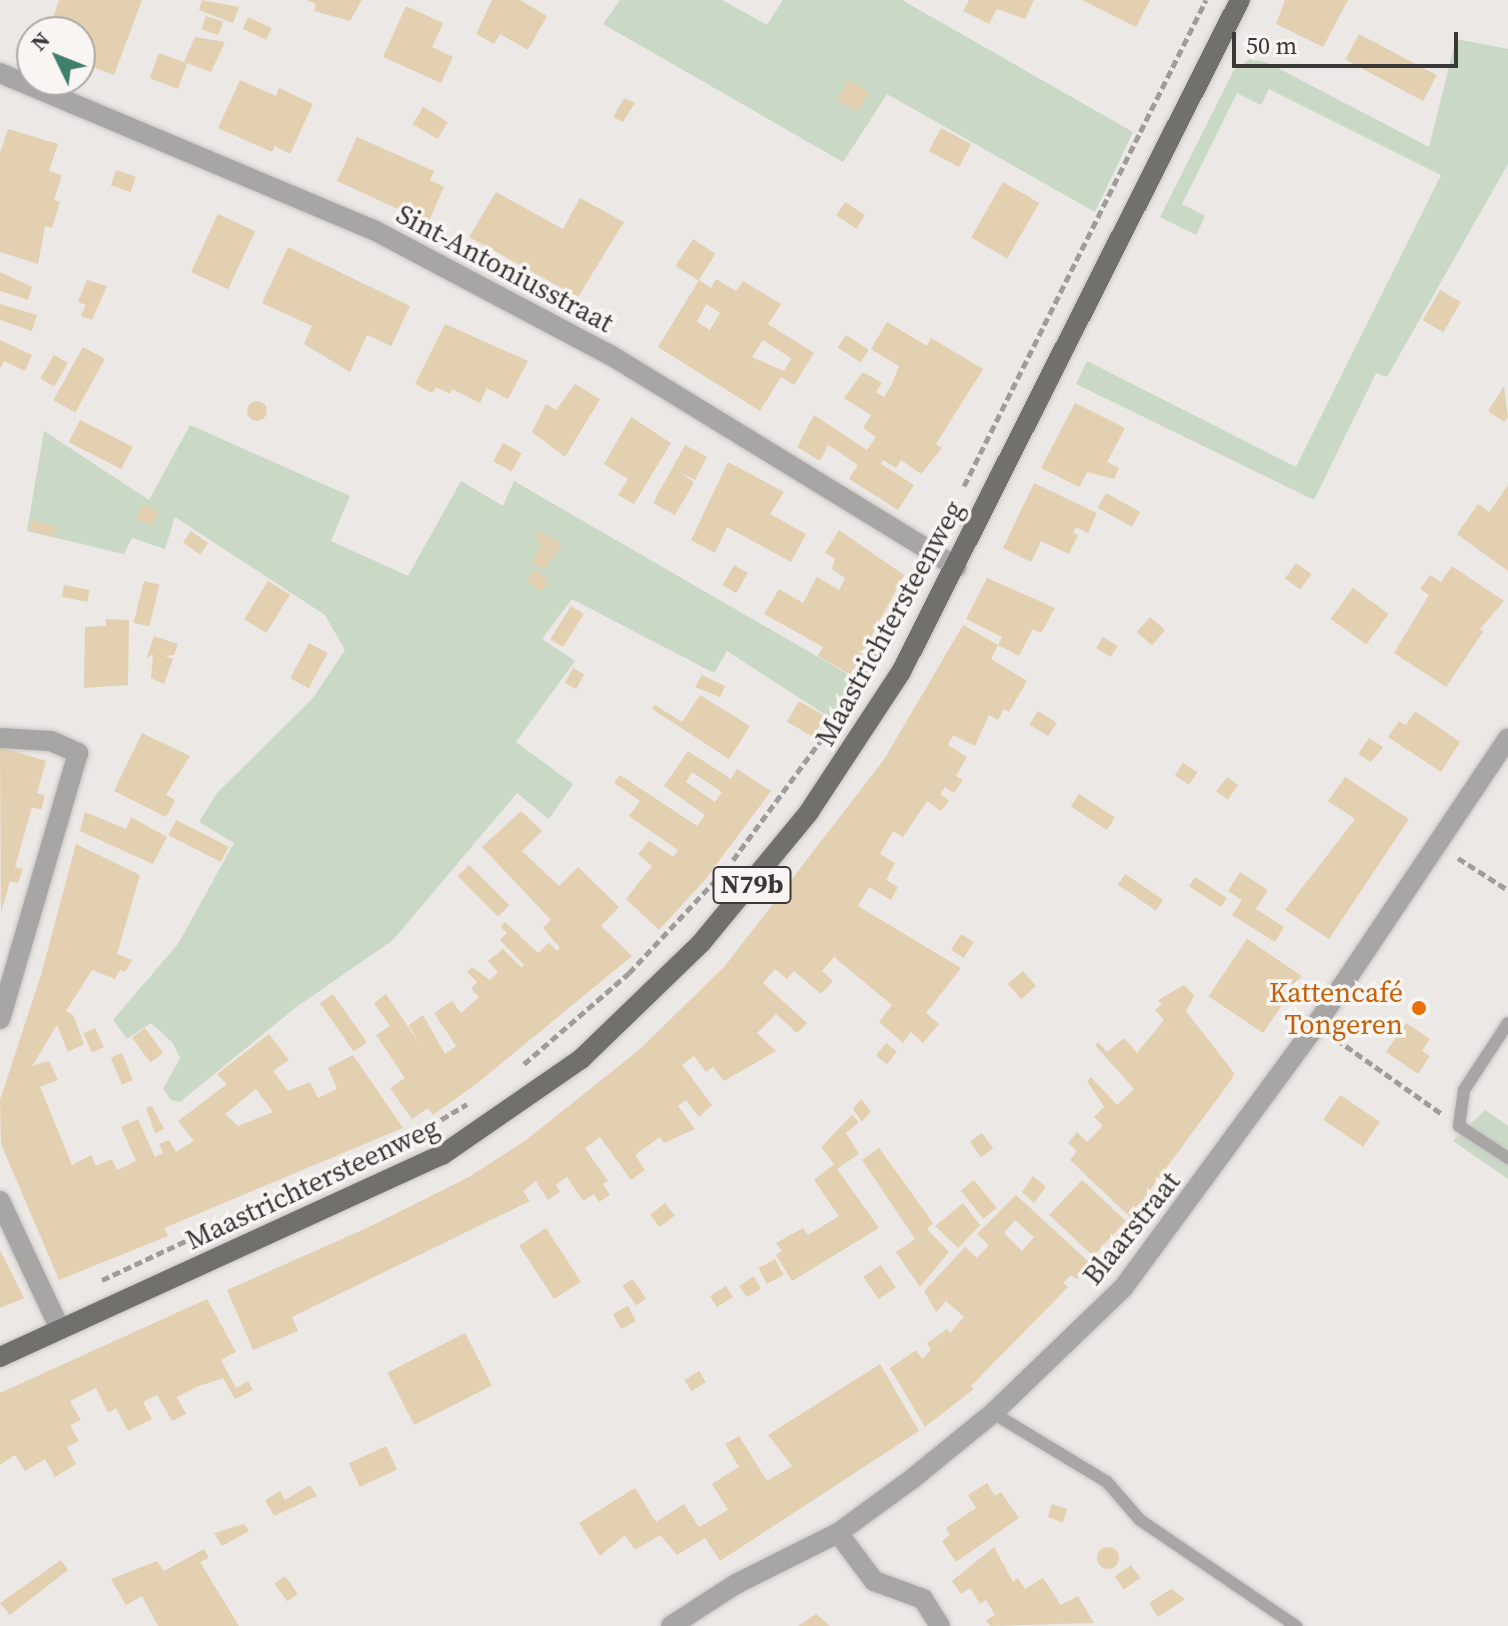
<!DOCTYPE html>
<meta charset="utf-8">
<style>
body{margin:0}
#map{position:relative;width:1508px;height:1626px;overflow:hidden;background:#ebe8e5;font-family:"Source Serif 4",serif}
div>[style]{position:absolute}
.green>*{inset:0;background:#c9d9c6}
.building>*{inset:0;background:#e3d0b1;transform-origin:0 0}
.round{border-radius:50%}
.path>*{height:5px;margin-top:-2.5px;transform-origin:0;background:repeating-linear-gradient(90deg,#9f9c9a 0 8px,transparent 0 12px)}
.roads{filter:drop-shadow(0 0 2px #c8c5c2) drop-shadow(0 0 2px #c8c5c2)}
.lane>*{height:12px;margin:-6px;padding:0 6px;transform-origin:6px;border-radius:6px;background:#a8a6a5}
.street>*{height:20px;margin:-10px;padding:0 10px;transform-origin:10px;border-radius:10px;background:#a8a6a5}
.primary>*{height:20px;margin:-10px;padding:0 10px;transform-origin:10px;border-radius:10px;background:#72706d}
.dots>*{width:22px;height:22px;translate:-50% -50%;box-sizing:border-box;border:4px solid #f9f5f2;border-radius:50%}
span{translate:-50% -50%;white-space:nowrap;text-align:center;line-height:1.15;-webkit-text-stroke:7px #f9f5f2;paint-order:stroke}
.shield-label span{padding:2px 6px;background:#f9f5f2;border:2px solid;border-radius:6px;-webkit-text-stroke-width:0}
.shield-label{font-size:26px;color:#3a3837;font-weight:700}
.street-label{font-size:28px;color:#3a3837}
.food-label{font-size:28px;color:#c56008}
.right{translate:-100% -50%;text-align:right}
.north{position:absolute;left:16px;top:16px;width:80px;height:80px;box-sizing:border-box;background:#f9f5f2;border:2px solid #ada9a7;border-radius:50%;rotate:313deg;font-size:22px;font-weight:700;line-height:32px;text-align:center;color:#3a3837}
.north::after{content:'';display:block;margin:auto;width:28px;height:36px;background:#407f6b;clip-path:polygon(50% 0,100% 100%,50% 72%,0 100%)}
.scale{position:absolute;left:1232px;top:32px;width:226px;height:36px;box-sizing:border-box;border:4px solid #3a3837;border-top:0;padding-left:10px;font-size:24px;line-height:28px;white-space:nowrap;color:#3a3837;-webkit-text-stroke:6px #f9f5f2;paint-order:stroke}
</style>
<div id="map">
<div class="green">
<div style="clip-path:polygon(620px 0,722px 0,767px 25px,783px 0,902px 0,1133px 132px,1095px 212px,887px 94px,843px 162px,603px 24px)"></div>
<div style="clip-path:polygon(1456px 39px,1508px 49px,1508px 164px,1387px 377px,1376px 373px,1314px 500px,1076px 384px,1087px 361px,1296px 467px,1441px 175px,1269px 89px,1261px 105px,1237px 93px,1182px 204px,1205px 216px,1196px 235px,1160px 217px,1234px 70px,1250px 59px,1266px 62px,1429px 147px)"></div>
<div style="clip-path:polygon(190px 425px,350px 496px,331px 541px,408px 576px,461px 481px,503px 506px,514px 481px,856px 679px,832px 719px,727px 651px,714px 673px,572px 599px,542px 639px,575px 661px,516px 742px,573px 784px,549px 819px,517px 793px,393px 940px,295px 1008px,180px 1102px,171px 1100px,163px 1089px,180px 1058px,172px 1042px,151px 1023px,127px 1039px,113px 1020px,178px 944px,234px 843px,199px 822px,217px 793px,313px 698px,345px 650px,325px 615px,175px 517px,165px 549px,132px 538px,124px 554px,27px 531px,44px 431px,149px 500px)"></div>
<div style="clip-path:polygon(1485px 1110px,1508px 1126px,1508px 1179px,1453px 1141px)"></div>
</div>
<div class="building">
<div style="clip-path:polygon(59px 0,142px 0,114px 75px,80px 62px,80px 32px,48px 32px)"></div>
<div style="clip-path:polygon(202px 0,239px 7px,233px 23px,199px 10px)"></div>
<div style="clip-path:polygon(307px 0,362px 0,350px 21px,314px 11px,316px 4px)"></div>
<div style="clip-path:polygon(492px 0,520px 0,547px 16px,528px 50px,500px 34px,494px 44px,476px 34px)"></div>
<div style="clip-path:polygon(969px 0,1034px 0,1025px 19px,997px 9px,989px 24px,963px 11px)"></div>
<div style="clip-path:polygon(1082px 0,1150px 0,1136px 27px)"></div>
<div style="clip-path:polygon(1285px 0,1348px 0,1323px 47px,1276px 24px)"></div>
<div style="clip-path:polygon(406px 6px,443px 23px,432px 47px,453px 57px,441px 83px,383px 57px)"></div>
<div style="left:206px;top:16px;width:18px;height:14px;rotate:19deg"></div>
<div style="left:248px;top:17px;width:26px;height:13px;rotate:25deg"></div>
<div style="left:1359px;top:34px;width:88px;height:29px;rotate:28deg"></div>
<div style="clip-path:polygon(195px 37px,225px 42px,211px 72px,184px 62px)"></div>
<div style="left:159px;top:53px;width:30px;height:27px;rotate:20deg"></div>
<div style="clip-path:polygon(240px 80px,276px 96px,279px 88px,313px 104px,290px 154px,275px 146px,272px 152px,218px 128px)"></div>
<div style="left:848px;top:80px;width:24px;height:23px;rotate:30deg"></div>
<div style="clip-path:polygon(624px 98px,635px 103px,623px 122px,613px 117px)"></div>
<div style="left:423px;top:107px;width:29px;height:20px;rotate:31deg"></div>
<div style="left:941px;top:128px;width:34px;height:26px;rotate:28deg"></div>
<div style="clip-path:polygon(8px 129px,58px 144px,49px 171px,62px 175px,54px 200px,60px 202px,52px 228px,45px 226px,38px 264px,0 252px,0 153px)"></div>
<div style="clip-path:polygon(357px 137px,434px 171px,430px 180px,444px 187px,428px 223px,337px 181px)"></div>
<div style="left:116px;top:170px;width:21px;height:16px;rotate:19deg"></div>
<div style="left:1003px;top:182px;width:42px;height:64px;rotate:30deg"></div>
<div style="clip-path:polygon(496px 192px,563px 229px,580px 198px,624px 222px,578px 297px,469px 237px)"></div>
<div style="left:845px;top:202px;width:24px;height:16px;rotate:33deg"></div>
<div style="left:218px;top:214px;width:41px;height:64px;rotate:25deg"></div>
<div style="left:693px;top:239px;width:27px;height:32px;rotate:33deg"></div>
<div style="clip-path:polygon(288px 247px,410px 306px,391px 346px,367px 335px,350px 372px,304px 344px,312px 326px,262px 303px)"></div>
<div style="clip-path:polygon(0 272px,32px 287px,28px 300px,0 291px)"></div>
<div style="clip-path:polygon(evenodd,716px 279px,736px 291px,743px 281px,781px 304px,768px 324px,814px 353px,794px 385px,781px 377px,760px 411px,658px 347px,699px 280px,711px 288px,716px 279px,706px 304px,720px 313px,710px 330px,697px 322px,706px 304px,716px 279px,763px 340px,791px 358px,784px 371px,752px 357px,763px 340px)"></div>
<div style="clip-path:polygon(87px 280px,107px 286px,92px 320px,81px 316px,86px 305px,78px 302px)"></div>
<div style="left:1440px;top:290px;width:24px;height:35px;rotate:30deg"></div>
<div style="clip-path:polygon(0 304px,37px 315px,32px 331px,0 320px)"></div>
<div style="clip-path:polygon(887px 322px,927px 346px,931px 338px,983px 369px,936px 444px,942px 448px,921px 474px,901px 460px,896px 468px,883px 460px,881px 464px,914px 485px,898px 510px,849px 479px,858px 465px,839px 452px,828px 445px,820px 461px,797px 447px,814px 415px,867px 450px,876px 437px,863px 428px,871px 415px,844px 398px,863px 372px,882px 383px,876px 392px,884px 397px,892px 384px,899px 366px,871px 349px)"></div>
<div style="clip-path:polygon(445px 324px,528px 361px,508px 399px,487px 388px,480px 403px,452px 389px,450px 394px,436px 387px,432px 393px,415px 384px)"></div>
<div style="left:846px;top:335px;width:27px;height:15px;rotate:33deg"></div>
<div style="clip-path:polygon(0 340px,32px 355px,25px 371px,4px 361px,0 369px)"></div>
<div style="left:83px;top:347px;width:25px;height:61px;rotate:29deg"></div>
<div style="left:54px;top:355px;width:16px;height:27px;rotate:30deg"></div>
<div style="clip-path:polygon(575px 384px,600px 399px,565px 457px,532px 432px,546px 404px,556px 410px)"></div>
<div style="clip-path:polygon(1504px 386px,1508px 417px,1504px 422px,1488px 411px)"></div>
<div class="round" style="left:247px;top:401px;width:20px;height:20px"></div>
<div style="clip-path:polygon(1075px 403px,1125px 428px,1107px 462px,1119px 468px,1114px 479px,1087px 472px,1079px 487px,1041px 468px)"></div>
<div style="clip-path:polygon(631px 417px,671px 443px,634px 504px,618px 495px,628px 479px,604px 464px)"></div>
<div style="left:80px;top:420px;width:59px;height:25px;rotate:27deg"></div>
<div style="left:503px;top:443px;width:21px;height:21px;rotate:28deg"></div>
<div style="clip-path:polygon(685px 445px,707px 457px,695px 480px,679px 472px,694px 482px,675px 515px,653px 503px)"></div>
<div style="clip-path:polygon(728px 462px,784px 492px,770px 514px,806px 534px,791px 562px,727px 527px,715px 553px,691px 540px)"></div>
<div style="clip-path:polygon(1034px 483px,1097px 513px,1088px 533px,1076px 527px,1073px 533px,1078px 535px,1069px 554px,1041px 541px,1031px 562px,1003px 548px)"></div>
<div style="clip-path:polygon(1508px 485px,1508px 571px,1457px 534px,1478px 504px,1489px 512px)"></div>
<div style="left:1106px;top:493px;width:39px;height:17px;rotate:29deg"></div>
<div style="left:143px;top:504px;width:17px;height:16px;rotate:24deg"></div>
<div style="left:32px;top:520px;width:26px;height:10px;rotate:16deg"></div>
<div style="clip-path:polygon(839px 530px,904px 575px,851px 675px,818px 656px,823px 647px,764px 614px,779px 589px,803px 603px,817px 577px,839px 590px,845px 578px,832px 569px,835px 559px,825px 553px)"></div>
<div style="left:191px;top:531px;width:21px;height:14px;rotate:35deg"></div>
<div style="clip-path:polygon(540px 531px,562px 544px,544px 570px,532px 562px,541px 544px,534px 540px)"></div>
<div style="left:1296px;top:563px;width:19px;height:19px;rotate:36deg"></div>
<div style="left:734px;top:565px;width:16px;height:23px;rotate:30deg"></div>
<div style="clip-path:polygon(1452px 566px,1504px 601px,1480px 629px,1483px 632px,1446px 687px,1394px 653px,1429px 595px,1420px 589px,1430px 575px,1441px 582px)"></div>
<div style="left:534px;top:570px;width:18px;height:14px;rotate:34deg"></div>
<div style="clip-path:polygon(987px 578px,1055px 608px,1041px 633px,1033px 629px,1019px 656px,998px 645px,1002px 637px,966px 619px)"></div>
<div style="left:144px;top:581px;width:16px;height:43px;rotate:14deg"></div>
<div style="left:268px;top:581px;width:26px;height:45px;rotate:32deg"></div>
<div style="left:64px;top:585px;width:26px;height:12px;rotate:11deg"></div>
<div style="left:1353px;top:588px;width:44px;height:38px;rotate:36deg"></div>
<div style="left:571px;top:606px;width:15px;height:39px;rotate:32deg"></div>
<div style="left:1150px;top:617px;width:20px;height:20px;rotate:41deg"></div>
<div style="clip-path:polygon(106px 619px,129px 620px,128px 685px,84px 688px,85px 627px,106px 626px)"></div>
<div style="clip-path:polygon(963px 625px,998px 645px,991px 659px,1027px 681px,1009px 712px,1004px 709px,998px 720px,989px 715px,975px 746px,953px 735px,948px 745px,967px 757px,956px 776px,963px 780px,954px 793px,945px 787px,940px 794px,949px 801px,941px 811px,927px 801px,903px 837px,893px 831px,880px 854px,895px 863px,886px 880px,898px 887px,891px 900px,869px 887px,858px 906px,961px 968px,926px 1013px,939px 1024px,923px 1043px,911px 1032px,903px 1043px,879px 1022px,892px 1005px,834px 957px,822px 971px,833px 981px,821px 994px,794px 971px,787px 979px,775px 969px,763px 983px,807px 1023px,797px 1033px,776px 1014px,757px 1033px,776px 1051px,724px 1081px,713px 1067px,706px 1072px,694px 1056px,682px 1065px,712px 1105px,699px 1117px,686px 1100px,678px 1106px,695px 1129px,664px 1143px,660px 1137px,635px 1155px,645px 1170px,631px 1180px,600px 1137px,585px 1148px,608px 1181px,603px 1184px,610px 1195px,599px 1202px,594px 1194px,583px 1201px,567px 1177px,556px 1185px,560px 1192px,548px 1200px,536px 1181px,523px 1191px,530px 1201px,292px 1317px,298px 1331px,253px 1350px,227px 1290px,369px 1227px,469px 1177px,526px 1140px,639px 1050px,725px 966px,885px 758px)"></div>
<div style="clip-path:polygon(154px 636px,178px 644px,174px 655px,165px 656px,173px 659px,164px 684px,151px 678px,153px 654px,146px 659px)"></div>
<div style="left:1103px;top:637px;width:17px;height:13px;rotate:31deg"></div>
<div style="left:309px;top:643px;width:21px;height:40px;rotate:28deg"></div>
<div style="left:573px;top:668px;width:13px;height:17px;rotate:29deg"></div>
<div style="clip-path:polygon(702px 675px,725px 686px,720px 697px,695px 687px)"></div>
<div style="clip-path:polygon(700px 695px,750px 726px,729px 759px,652px 709px,655px 705px,682px 722px)"></div>
<div style="left:799px;top:701px;width:30px;height:24px;rotate:30deg"></div>
<div style="left:1038px;top:711px;width:22px;height:16px;rotate:32deg"></div>
<div style="clip-path:polygon(1415px 711px,1460px 742px,1441px 772px,1388px 737px,1399px 721px,1406px 725px)"></div>
<div style="clip-path:polygon(142px 733px,190px 756px,166px 795px,175px 800px,166px 817px,114px 791px)"></div>
<div style="clip-path:polygon(1369px 738px,1383px 747px,1371px 762px,1358px 754px)"></div>
<div style="clip-path:polygon(0 747px,46px 761px,37px 793px,45px 796px,41px 810px,32px 807px,15px 867px,23px 869px,18px 883px,10px 881px,1px 913px)"></div>
<div style="clip-path:polygon(evenodd,688px 751px,731px 779px,737px 769px,771px 791px,704px 881px,659px 930px,626px 899px,652px 866px,638px 854px,649px 841px,673px 857px,678px 850px,629px 816px,640px 801px,614px 783px,620px 775px,697px 826px,705px 815px,664px 786px,688px 751px,692px 772px,722px 792px,715px 802px,686px 782px,692px 772px)"></div>
<div style="left:1183px;top:763px;width:17px;height:15px;rotate:33deg"></div>
<div style="left:1227px;top:777px;width:14px;height:18px;rotate:36deg"></div>
<div style="clip-path:polygon(1345px 777px,1409px 819px,1329px 939px,1285px 910px,1355px 819px,1328px 801px)"></div>
<div style="left:1079px;top:794px;width:43px;height:15px;rotate:33deg"></div>
<div style="clip-path:polygon(521px 811px,542px 831px,522px 851px,559px 886px,578px 867px,619px 907px,601px 926px,632px 956px,480px 1081px,433px 1115px,428px 1108px,412px 1119px,390px 1088px,405px 1078px,376px 1035px,390px 1026px,374px 1003px,386px 994px,419px 1043px,409px 1025px,423px 1015px,445px 1054px,456px 1046px,434px 1013px,452px 1001px,461px 1013px,479px 997px,471px 989px,477px 982px,467px 972px,472px 967px,490px 980px,498px 972px,488px 961px,503px 949px,522px 968px,524px 965px,500px 940px,507px 933px,501px 927px,505px 922px,538px 953px,549px 943px,557px 951px,560px 948px,543px 928px,551px 920px,482px 847px)"></div>
<div style="clip-path:polygon(85px 812px,126px 829px,131px 817px,167px 837px,153px 864px,80px 831px)"></div>
<div style="left:176px;top:820px;width:59px;height:17px;rotate:27deg"></div>
<div style="clip-path:polygon(evenodd,76px 844px,140px 875px,117px 954px,132px 960px,125px 972px,120px 970px,115px 979px,92px 970px,66px 1011px,73px 1015px,84px 1044px,68px 1052px,57px 1025px,32px 1066px,49px 1061px,58px 1080px,40px 1087px,72px 1165px,91px 1155px,96px 1166px,112px 1159px,117px 1170px,136px 1161px,121px 1127px,138px 1119px,155px 1157px,163px 1153px,159px 1144px,169px 1140px,176px 1152px,194px 1141px,178px 1121px,227px 1084px,217px 1074px,269px 1034px,289px 1060px,273px 1071px,288px 1091px,310px 1082px,318px 1098px,337px 1089px,328px 1068px,353px 1055px,403px 1128px,164px 1228px,168px 1236px,59px 1280px,1px 1144px,0 1100px,41px 975px,76px 844px,256px 1089px,273px 1112px,238px 1126px,225px 1114px,256px 1089px)"></div>
<div style="left:469px;top:865px;width:57px;height:16px;rotate:45deg"></div>
<div style="clip-path:polygon(1240px 872px,1268px 890px,1256px 909px,1284px 927px,1275px 942px,1232px 915px,1242px 900px,1228px 891px)"></div>
<div style="left:1125px;top:874px;width:46px;height:13px;rotate:34deg"></div>
<div style="left:1195px;top:877px;width:38px;height:11px;rotate:33deg"></div>
<div style="left:961px;top:934px;width:15px;height:19px;rotate:32deg"></div>
<div style="left:1247px;top:939px;width:66px;height:69px;rotate:34deg"></div>
<div style="left:1023px;top:971px;width:20px;height:20px;rotate:49deg"></div>
<div style="clip-path:polygon(1184px 985px,1194px 996px,1186px 1011px,1234px 1073px,1232px 1079px,1130px 1217px,1070px 1160px,1077px 1151px,1068px 1143px,1077px 1132px,1087px 1142px,1103px 1126px,1094px 1117px,1104px 1107px,1087px 1081px,1091px 1077px,1117px 1105px,1134px 1089px,1095px 1045px,1098px 1042px,1107px 1052px,1124px 1038px,1137px 1053px,1164px 1020px,1155px 1010px,1162px 1004px,1158px 1000px)"></div>
<div style="left:333px;top:994px;width:59px;height:16px;rotate:55deg"></div>
<div style="clip-path:polygon(1406px 1023px,1430px 1039px,1422px 1051px,1430px 1056px,1418px 1074px,1386px 1052px)"></div>
<div style="left:95px;top:1028px;width:21px;height:13px;rotate:65deg"></div>
<div style="left:145px;top:1028px;width:31px;height:16px;rotate:54deg"></div>
<div style="left:886px;top:1043px;width:14px;height:16px;rotate:39deg"></div>
<div style="left:122px;top:1053px;width:29px;height:12px;rotate:68deg"></div>
<div style="left:1340px;top:1095px;width:48px;height:30px;rotate:34deg"></div>
<div style="clip-path:polygon(861px 1099px,871px 1111px,862px 1122px,853px 1109px)"></div>
<div style="clip-path:polygon(152px 1106px,164px 1129px,155px 1133px,146px 1108px)"></div>
<div style="clip-path:polygon(852px 1115px,859px 1122px,846px 1133px,859px 1154px,837px 1169px,879px 1228px,792px 1281px,776px 1255px,782px 1251px,776px 1243px,803px 1228px,808px 1235px,839px 1216px,814px 1180px,834px 1164px,821px 1147px)"></div>
<div style="left:982px;top:1133px;width:19px;height:15px;rotate:54deg"></div>
<div style="clip-path:polygon(879px 1148px,933px 1223px,927px 1229px,949px 1252px,920px 1287px,896px 1252px,915px 1239px,862px 1160px)"></div>
<div style="clip-path:polygon(1033px 1176px,1046px 1187px,1034px 1203px,1022px 1192px)"></div>
<div style="left:974px;top:1180px;width:36px;height:17px;rotate:51deg"></div>
<div style="left:1082px;top:1180px;width:60px;height:48px;rotate:43deg"></div>
<div style="clip-path:polygon(evenodd,1016px 1195px,1091px 1264px,1076px 1279px,1071px 1275px,1063px 1283px,1068px 1287px,971px 1386px,974px 1389px,925px 1427px,890px 1368px,916px 1350px,922px 1359px,931px 1350px,927px 1343px,947px 1329px,950px 1333px,964px 1317px,946px 1301px,936px 1312px,924px 1291px,965px 1247px,977px 1258px,989px 1245px,977px 1234px,1016px 1195px,1015px 1220px,1034px 1237px,1022px 1251px,1004px 1233px,1015px 1220px)"></div>
<div style="left:665px;top:1203px;width:16px;height:19px;rotate:52deg"></div>
<div style="clip-path:polygon(963px 1203px,980px 1225px,958px 1248px,935px 1226px)"></div>
<div style="left:546px;top:1228px;width:64px;height:32px;rotate:57deg"></div>
<div style="clip-path:polygon(0 1250px,24px 1298px,0 1308px)"></div>
<div style="left:775px;top:1259px;width:18px;height:19px;rotate:61deg"></div>
<div style="left:881px;top:1265px;width:27px;height:21px;rotate:57deg"></div>
<div style="clip-path:polygon(754px 1276px,761px 1289px,747px 1297px,739px 1286px)"></div>
<div style="left:632px;top:1279px;width:24px;height:12px;rotate:54deg"></div>
<div style="left:726px;top:1286px;width:13px;height:19px;rotate:58deg"></div>
<div style="clip-path:polygon(207px 1299px,236px 1352px,221px 1360px,236px 1388px,248px 1381px,253px 1390px,235px 1399px,223px 1378px,199px 1386px,177px 1397px,186px 1414px,172px 1421px,157px 1395px,143px 1402px,152px 1419px,128px 1431px,116px 1408px,108px 1413px,96px 1388px,70px 1401px,81px 1420px,70px 1425px,79px 1441px,67px 1447px,76px 1464px,55px 1477px,45px 1459px,25px 1471px,15px 1455px,0 1465px,0 1393px)"></div>
<div style="left:628px;top:1306px;width:17px;height:17px;rotate:62deg"></div>
<div style="left:465px;top:1333px;width:59px;height:87px;rotate:63deg"></div>
<div style="clip-path:polygon(880px 1364px,919px 1431px,720px 1561px,705px 1538px,677px 1555px,660px 1535px,635px 1550px,625px 1535px,600px 1556px,579px 1523px,635px 1488px,656px 1522px,684px 1504px,699px 1527px,728px 1510px,712px 1484px,739px 1467px,725px 1444px,739px 1436px,767px 1481px,792px 1466px,768px 1435px)"></div>
<div style="left:699px;top:1371px;width:13px;height:17px;rotate:58deg"></div>
<div style="left:386px;top:1446px;width:26px;height:41px;rotate:65deg"></div>
<div style="clip-path:polygon(987px 1483px,995px 1496px,1001px 1492px,1019px 1518px,956px 1562px,942px 1541px,950px 1535px,946px 1528px,976px 1508px,968px 1495px)"></div>
<div style="clip-path:polygon(310px 1485px,317px 1496px,274px 1516px,265px 1500px,280px 1491px,285px 1500px)"></div>
<div style="left:1052px;top:1504px;width:16px;height:14px;rotate:18deg"></div>
<div style="clip-path:polygon(244px 1524px,249px 1531px,222px 1546px,214px 1533px)"></div>
<div class="round" style="left:1097px;top:1547px;width:22px;height:22px"></div>
<div style="clip-path:polygon(994px 1547px,1013px 1582px,1018px 1578px,1025px 1589px,1043px 1578px,1061px 1605px,1078px 1596px,1094px 1623px,990px 1626px,986px 1620px,995px 1615px,986px 1600px,980px 1604px,970px 1588px,961px 1594px,952px 1581px)"></div>
<div style="clip-path:polygon(204px 1549px,209px 1558px,200px 1562px,239px 1626px,158px 1626px,142px 1596px,126px 1605px,111px 1579px,157px 1561px,164px 1571px)"></div>
<div style="clip-path:polygon(61px 1560px,68px 1570px,10px 1615px,0 1603px)"></div>
<div style="left:1131px;top:1565px;width:16px;height:20px;rotate:55deg"></div>
<div style="left:285px;top:1576px;width:22px;height:13px;rotate:54deg"></div>
<div style="clip-path:polygon(1171px 1589px,1185px 1599px,1158px 1617px,1149px 1603px)"></div>
<div style="clip-path:polygon(816px 1614px,830px 1626px,798px 1626px)"></div>
</div>
<div class="path">
<div style="left:488px;top:259px;width:9px;rotate:-63deg"></div>
<div style="left:964px;top:486px;width:543px;rotate:-63.53deg"></div>
<div style="left:1458px;top:858px;width:59px;rotate:32.6deg"></div>
<div style="left:733px;top:860px;width:164px;rotate:-53.7deg"></div>
<div style="left:830px;top:728px;width:137px;rotate:-58.4deg"></div>
<div style="left:1336px;top:1039px;width:130px;rotate:35.3deg"></div>
<div style="left:524px;top:1064px;width:139px;rotate:-40.9deg"></div>
<div style="left:629px;top:973px;width:139px;rotate:-47deg"></div>
<div style="left:400px;top:1144px;width:78px;rotate:-30.8deg"></div>
<div style="left:102px;top:1280px;width:114px;rotate:-25deg"></div>
</div>
<div class="roads">
<div class="lane">
<div style="left:1508px;top:1023px;width:80px;rotate:123.3deg"></div>
<div style="left:1464px;top:1090px;width:36px;rotate:98deg"></div>
<div style="left:1459px;top:1126px;width:59px;rotate:33.1deg"></div>
<div style="left:993px;top:1413px;width:133px;rotate:31.2deg"></div>
<div style="left:1107px;top:1482px;width:50px;rotate:49deg"></div>
<div style="left:1140px;top:1520px;width:189px;rotate:34.2deg"></div>
</div>
<div class="street">
<div style="left:0;top:73px;width:406px;rotate:22.8deg"></div>
<div style="left:374px;top:230px;width:269px;rotate:27.9deg"></div>
<div style="left:612px;top:356px;width:404px;rotate:31.5deg"></div>
<div style="left:0;top:738px;width:51px;rotate:3.4deg"></div>
<div style="left:51px;top:741px;width:30px;rotate:24deg"></div>
<div style="left:78px;top:753px;width:277px;rotate:106.3deg"></div>
<div style="left:0;top:1201px;width:141px;rotate:64.9deg"></div>
<div style="left:838px;top:1533px;width:60px;rotate:53.1deg"></div>
<div style="left:874px;top:1581px;width:52px;rotate:20.2deg"></div>
<div style="left:923px;top:1599px;width:32px;rotate:58deg"></div>
<div style="left:671px;top:1626px;width:77px;rotate:-32.9deg"></div>
<div style="left:736px;top:1584px;width:114px;rotate:-26.6deg"></div>
<div style="left:838px;top:1533px;width:92px;rotate:-36.1deg"></div>
<div style="left:912px;top:1479px;width:104px;rotate:-39.2deg"></div>
<div style="left:993px;top:1413px;width:180px;rotate:-43.9deg"></div>
<div style="left:1123px;top:1288px;width:326px;rotate:-53.7deg"></div>
<div style="left:1316px;top:1025px;width:345px;rotate:-56.2deg"></div>
</div>
<div class="primary">
<div style="left:0;top:1357px;width:486px;rotate:-24.6deg"></div>
<div style="left:442px;top:1155px;width:169px;rotate:-34.6deg"></div>
<div style="left:581px;top:1059px;width:168px;rotate:-44deg"></div>
<div style="left:702px;top:942px;width:168px;rotate:-50.5deg"></div>
<div style="left:809px;top:812px;width:168px;rotate:-56.7deg"></div>
<div style="left:901px;top:672px;width:753px;rotate:-63.23deg"></div>
</div>
</div>
<div class="dots">
<div style="left:1419px;top:1008px;background:#e8710a"></div>
</div>
<div class="shield-label">
<span style="left:752px;top:885px">N79b</span>
</div>
<div class="street-label">
<span style="left:505px;top:268px;rotate:28deg">Sint-Antoniusstraat</span>
<span style="left:889px;top:623px;rotate:-61deg">Maastrichtersteenweg</span>
<span style="left:312px;top:1183px;rotate:-25deg">Maastrichtersteenweg</span>
<span style="left:1131px;top:1228px;rotate:-51deg">Blaarstraat</span>
</div>
<div class="food-label">
<span class="right" style="left:1403px;top:1008px">Kattencafé<br>Tongeren</span>
</div>
<div class="north">N</div>
<div class="scale">50 m</div>
</div>
